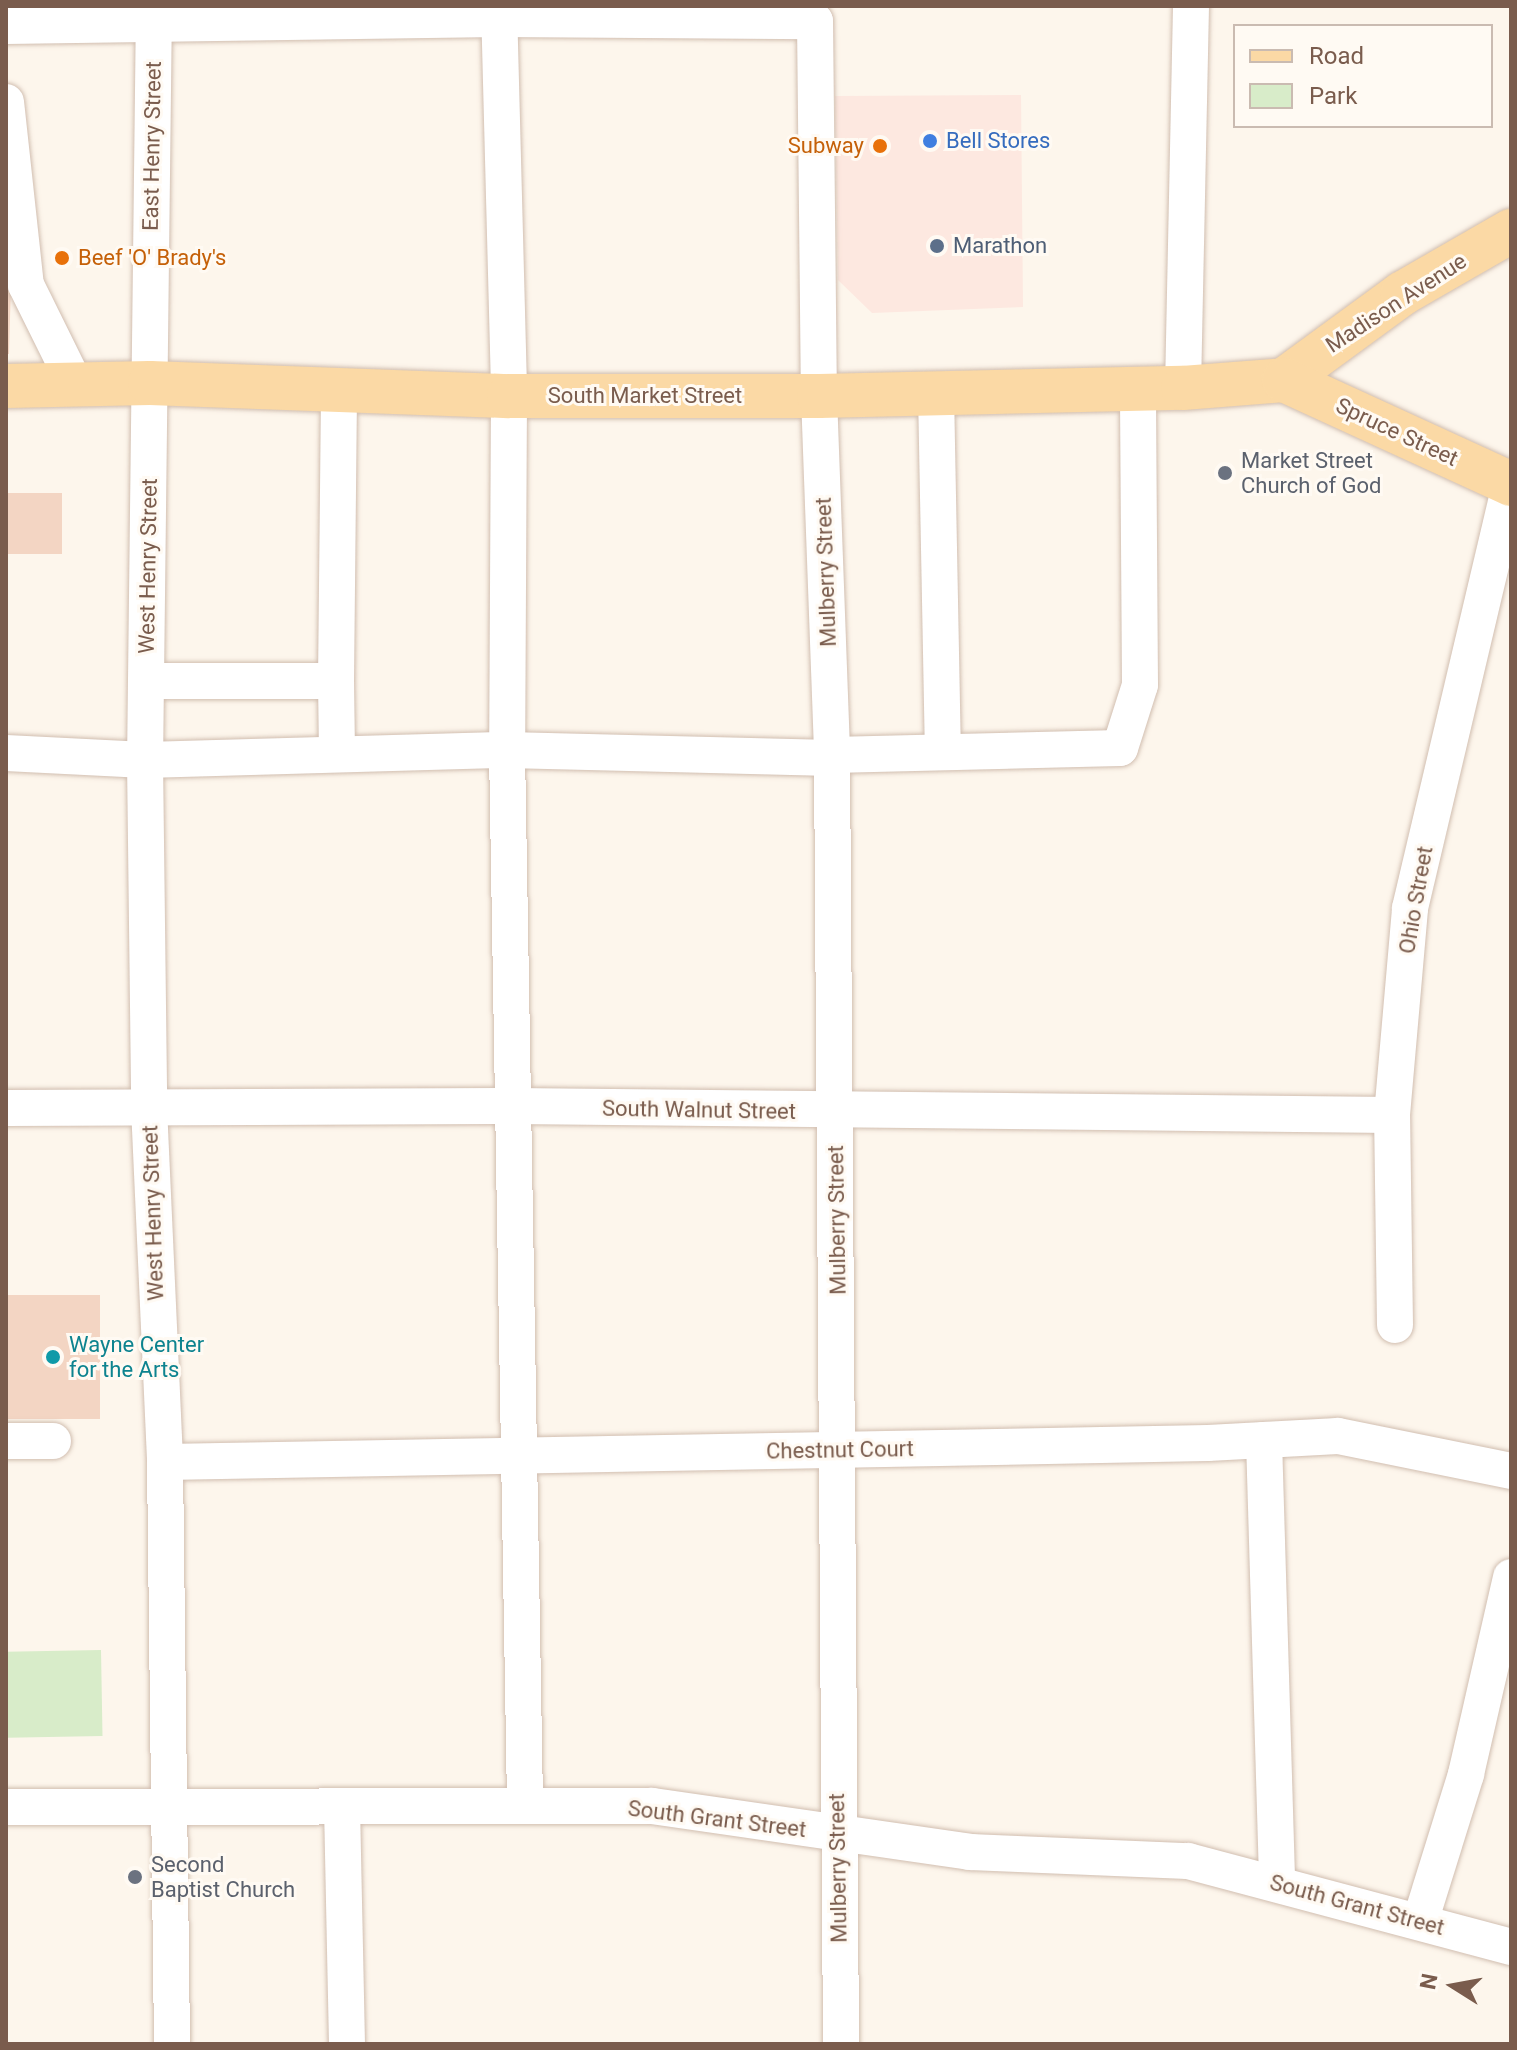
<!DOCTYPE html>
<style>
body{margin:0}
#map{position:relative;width:1517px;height:2050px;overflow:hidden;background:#fdf6ec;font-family:Roboto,sans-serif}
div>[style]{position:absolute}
.commercial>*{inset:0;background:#fde8e0}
.green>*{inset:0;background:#d8ecc9;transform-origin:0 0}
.building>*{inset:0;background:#f3d5c3;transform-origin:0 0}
.roads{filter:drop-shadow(0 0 2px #d1beb0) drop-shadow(0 0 2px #d1beb0)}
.minor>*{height:36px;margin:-18px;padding:0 18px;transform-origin:18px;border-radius:18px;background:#fff}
.major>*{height:44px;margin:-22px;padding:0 22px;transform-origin:22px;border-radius:22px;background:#fbd9a5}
.dots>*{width:22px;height:22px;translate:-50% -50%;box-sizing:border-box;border:4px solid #fffaf3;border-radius:50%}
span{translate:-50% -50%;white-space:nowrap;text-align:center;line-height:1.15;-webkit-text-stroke:6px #fffaf3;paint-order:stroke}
.shop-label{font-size:22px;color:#366cbe}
.left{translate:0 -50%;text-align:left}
.street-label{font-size:22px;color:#7a5c4d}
.food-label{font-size:22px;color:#c56008}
.right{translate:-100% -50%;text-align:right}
.service-label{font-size:22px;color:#4e5e75}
.worship-label{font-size:22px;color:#5b616d}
.culture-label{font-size:22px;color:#0d838f}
.frame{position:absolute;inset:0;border:8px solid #7a5c4d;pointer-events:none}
.legend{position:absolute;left:1233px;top:24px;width:260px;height:104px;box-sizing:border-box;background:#fffaf3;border:2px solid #cabbb1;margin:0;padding:10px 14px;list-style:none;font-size:24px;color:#7a5c4d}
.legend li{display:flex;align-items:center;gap:16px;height:40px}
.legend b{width:40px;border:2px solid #cabbb1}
.north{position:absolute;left:1413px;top:1946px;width:80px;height:80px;-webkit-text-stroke:6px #fffaf3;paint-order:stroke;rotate:281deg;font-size:22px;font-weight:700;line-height:32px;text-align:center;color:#7a5c4d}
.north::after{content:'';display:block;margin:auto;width:28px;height:36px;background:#7a5c4d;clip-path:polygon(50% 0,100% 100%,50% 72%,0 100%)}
</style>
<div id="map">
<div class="commercial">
<div style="clip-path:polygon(1021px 95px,1023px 307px,872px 313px,838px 280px,835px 96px)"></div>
</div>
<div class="green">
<div style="left:101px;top:1650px;width:86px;height:95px;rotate:89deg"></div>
</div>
<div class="building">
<div style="clip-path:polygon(6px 212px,13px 212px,9px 354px,6px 354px)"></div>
<div style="left:6px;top:493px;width:56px;height:61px"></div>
<div style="left:6px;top:1295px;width:94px;height:124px"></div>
</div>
<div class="roads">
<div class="minor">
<div style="left:154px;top:6px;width:754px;rotate:90.68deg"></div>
<div style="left:145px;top:760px;width:347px;rotate:89.3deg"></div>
<div style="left:149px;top:1107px;width:355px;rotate:87.4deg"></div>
<div style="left:165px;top:1462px;width:582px;rotate:89.31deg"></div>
<div style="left:499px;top:6px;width:390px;rotate:88.5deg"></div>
<div style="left:509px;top:396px;width:354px;rotate:90.3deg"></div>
<div style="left:507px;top:750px;width:1056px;rotate:89.02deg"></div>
<div style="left:6px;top:26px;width:494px;rotate:-0.8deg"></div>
<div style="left:500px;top:19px;width:315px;rotate:0.4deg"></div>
<div style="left:815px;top:21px;width:375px;rotate:89.4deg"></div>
<div style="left:819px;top:396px;width:359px;rotate:87.9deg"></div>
<div style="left:832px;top:755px;width:1289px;rotate:89.6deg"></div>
<div style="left:6px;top:102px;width:184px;rotate:83.8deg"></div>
<div style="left:26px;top:285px;width:110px;rotate:63.7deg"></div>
<div style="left:1183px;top:388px;width:382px;rotate:-88.8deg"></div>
<div style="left:936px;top:392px;width:360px;rotate:88.9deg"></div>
<div style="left:146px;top:681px;width:190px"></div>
<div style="left:336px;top:681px;width:73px;rotate:89.2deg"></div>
<div style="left:336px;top:681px;width:291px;rotate:-89.4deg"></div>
<div style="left:6px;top:753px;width:139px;rotate:2.9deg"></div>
<div style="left:145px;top:760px;width:362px;rotate:-1.6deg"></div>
<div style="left:507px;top:750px;width:325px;rotate:1.4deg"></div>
<div style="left:832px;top:755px;width:288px;rotate:-1.4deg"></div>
<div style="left:1120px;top:748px;width:66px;rotate:-72.4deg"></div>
<div style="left:1140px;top:685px;width:297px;rotate:-90.4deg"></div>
<div style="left:6px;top:1108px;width:507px;rotate:-0.23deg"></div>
<div style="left:513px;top:1106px;width:879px;rotate:0.59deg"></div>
<div style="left:1395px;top:1325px;width:210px;rotate:-90.8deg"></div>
<div style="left:1392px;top:1115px;width:208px;rotate:-85deg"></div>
<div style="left:1410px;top:908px;width:436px;rotate:-76.7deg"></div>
<div style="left:1264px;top:1440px;width:443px;rotate:88.3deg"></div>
<div style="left:6px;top:1441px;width:47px"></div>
<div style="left:165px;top:1462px;width:1043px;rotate:-1.04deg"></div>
<div style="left:1208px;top:1443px;width:130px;rotate:-3.1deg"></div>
<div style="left:1338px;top:1436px;width:177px;rotate:11.4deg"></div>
<div style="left:342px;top:1806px;width:238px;rotate:88.8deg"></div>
<div style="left:6px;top:1807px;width:646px;rotate:-0.09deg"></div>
<div style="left:652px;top:1806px;width:321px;rotate:8.2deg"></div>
<div style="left:970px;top:1852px;width:218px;rotate:2.4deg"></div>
<div style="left:1188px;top:1861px;width:334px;rotate:14.9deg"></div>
<div style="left:1420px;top:1922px;width:155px;rotate:-72.7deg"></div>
<div style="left:1466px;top:1774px;width:202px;rotate:-77.1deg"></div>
</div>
<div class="major">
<div style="left:1284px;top:380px;width:147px;rotate:-36.2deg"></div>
<div style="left:1403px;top:293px;width:125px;rotate:-29.9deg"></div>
<div style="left:6px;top:386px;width:144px;rotate:-1.2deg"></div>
<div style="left:150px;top:383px;width:359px;rotate:2.1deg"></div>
<div style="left:509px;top:396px;width:310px"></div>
<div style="left:819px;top:396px;width:364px;rotate:-1.3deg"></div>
<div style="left:1183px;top:388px;width:101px;rotate:-4.5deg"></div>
<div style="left:1284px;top:380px;width:250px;rotate:24.6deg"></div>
</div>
</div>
<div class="dots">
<div style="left:930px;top:141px;background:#3f7fe0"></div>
<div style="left:880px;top:146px;background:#e8710a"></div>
<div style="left:937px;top:246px;background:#5c6f8a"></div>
<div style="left:62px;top:258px;background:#e8710a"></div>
<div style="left:1225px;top:473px;background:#6b7280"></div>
<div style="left:53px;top:1357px;background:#0f9aa8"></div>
<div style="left:135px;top:1877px;background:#6b7280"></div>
</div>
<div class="shop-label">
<span class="left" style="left:946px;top:141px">Bell Stores</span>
</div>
<div class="street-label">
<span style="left:152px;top:146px;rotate:-89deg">East Henry Street</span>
<span style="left:1396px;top:303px;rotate:-33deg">Madison Avenue</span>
<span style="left:645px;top:396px">South Market Street</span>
<span style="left:1397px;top:432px;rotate:25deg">Spruce Street</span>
<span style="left:148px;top:566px;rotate:-89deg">West Henry Street</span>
<span style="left:826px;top:572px;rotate:-92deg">Mulberry Street</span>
<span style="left:1416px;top:900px;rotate:-80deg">Ohio Street</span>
<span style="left:699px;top:1110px;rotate:1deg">South Walnut Street</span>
<span style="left:153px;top:1213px;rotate:-92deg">West Henry Street</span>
<span style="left:837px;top:1220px;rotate:-91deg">Mulberry Street</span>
<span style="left:840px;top:1450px;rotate:-1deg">Chestnut Court</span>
<span style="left:717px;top:1819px;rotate:7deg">South Grant Street</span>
<span style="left:838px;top:1868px;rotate:-91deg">Mulberry Street</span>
<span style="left:1357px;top:1905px;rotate:15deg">South Grant Street</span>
</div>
<div class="food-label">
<span class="right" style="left:864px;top:146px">Subway</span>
<span class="left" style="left:78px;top:258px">Beef 'O' Brady's</span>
</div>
<div class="service-label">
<span class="left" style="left:953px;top:246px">Marathon</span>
</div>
<div class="worship-label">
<span class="left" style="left:1241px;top:473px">Market Street<br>Church of God</span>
<span class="left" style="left:151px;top:1877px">Second<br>Baptist Church</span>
</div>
<div class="culture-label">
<span class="left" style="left:69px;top:1357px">Wayne Center<br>for the Arts</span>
</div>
<div class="frame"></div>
<ul class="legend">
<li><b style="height:10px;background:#fbd9a5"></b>Road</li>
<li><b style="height:22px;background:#d8ecc9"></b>Park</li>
</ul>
<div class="north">N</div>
</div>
